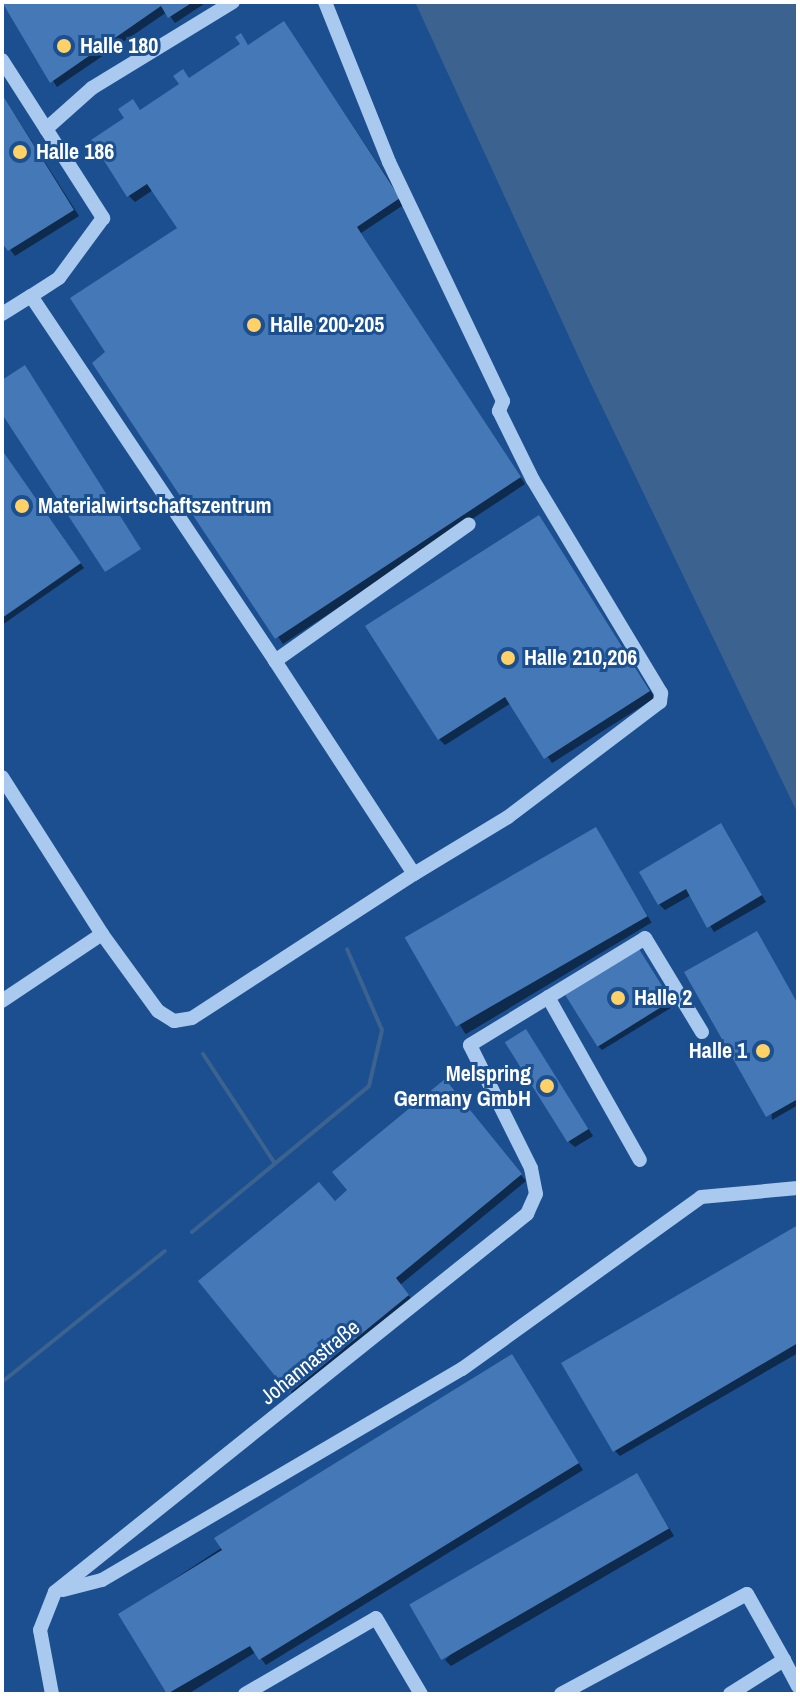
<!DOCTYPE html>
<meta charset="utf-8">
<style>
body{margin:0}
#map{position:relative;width:800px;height:1696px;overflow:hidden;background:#1b4f8f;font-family:"Archivo Narrow",sans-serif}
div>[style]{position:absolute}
.water>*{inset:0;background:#3c6290}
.shadow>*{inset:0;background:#0007;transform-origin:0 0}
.stream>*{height:4px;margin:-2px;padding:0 2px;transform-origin:2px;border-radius:2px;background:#3c6290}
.building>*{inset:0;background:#4478b7;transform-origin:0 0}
.minor>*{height:14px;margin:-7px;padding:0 7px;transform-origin:7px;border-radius:7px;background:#a9c9ee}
.dots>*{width:22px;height:22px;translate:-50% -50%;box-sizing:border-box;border:4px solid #1b4f8f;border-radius:50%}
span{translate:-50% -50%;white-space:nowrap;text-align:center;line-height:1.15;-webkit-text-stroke:6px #1b4f8f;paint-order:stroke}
.poi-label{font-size:22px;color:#fff;font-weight:700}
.left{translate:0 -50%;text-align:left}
.right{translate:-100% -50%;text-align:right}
.street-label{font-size:22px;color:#fff}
.frame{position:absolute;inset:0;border:4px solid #fff;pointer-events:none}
</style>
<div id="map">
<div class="water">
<div style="clip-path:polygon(415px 2px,798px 2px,798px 814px,590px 382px)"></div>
</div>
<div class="shadow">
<div style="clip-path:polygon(2px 2px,207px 2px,175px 23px,167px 12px,57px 87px)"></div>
<div style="clip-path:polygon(284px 23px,405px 204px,361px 233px,525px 484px,283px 644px,94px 363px,108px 353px,180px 229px,153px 190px,135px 202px,129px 196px,93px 140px,127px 119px,132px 101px,141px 111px,181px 85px,183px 72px,190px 79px,242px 45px,241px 36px,249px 46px)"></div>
<div style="clip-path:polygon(2px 94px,79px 216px,15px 256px,2px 239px)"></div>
<div style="clip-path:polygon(2px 451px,84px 568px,2px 625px)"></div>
<div style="clip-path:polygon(539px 518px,655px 698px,552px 763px,511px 703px,445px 745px,439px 739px)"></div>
<div style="clip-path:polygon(720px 826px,766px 902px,714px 932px,691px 895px,665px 910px,659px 904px)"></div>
<div style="left:596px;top:830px;width:108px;height:217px;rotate:59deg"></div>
<div style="clip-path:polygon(757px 934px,798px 1004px,798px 1105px,772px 1120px)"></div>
<div style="clip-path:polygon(639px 951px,674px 1006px,602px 1050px,598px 1046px)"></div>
<div style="clip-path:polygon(526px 1032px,593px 1136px,575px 1147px,569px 1142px)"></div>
<div style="clip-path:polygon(450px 1088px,526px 1181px,400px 1285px,414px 1302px,296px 1398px,200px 1282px,335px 1203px)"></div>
<div style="clip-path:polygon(798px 1227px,798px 1353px,620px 1456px,614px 1450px)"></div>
<div style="clip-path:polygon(512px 1357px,583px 1470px,266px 1665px,256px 1652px,188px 1694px,170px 1694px,121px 1614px)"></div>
<div style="clip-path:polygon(637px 1475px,674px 1536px,451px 1666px,445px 1660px)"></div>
</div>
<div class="stream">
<div style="left:203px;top:1054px;width:129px;rotate:56.7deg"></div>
<div style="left:192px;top:1232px;width:229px;rotate:-39.5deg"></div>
<div style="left:369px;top:1086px;width:57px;rotate:-76.9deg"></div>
<div style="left:382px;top:1030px;width:88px;rotate:-113.4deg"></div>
<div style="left:2px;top:1382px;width:209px;rotate:-38.8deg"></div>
</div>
<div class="building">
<div style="clip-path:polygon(2px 2px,193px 2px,168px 18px,161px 6px,50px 83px)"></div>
<div style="clip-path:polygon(284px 21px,400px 198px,357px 227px,521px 477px,275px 639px,92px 363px,105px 352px,70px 298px,177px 228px,147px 184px,127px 197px,91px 140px,124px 118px,118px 109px,133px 99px,140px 110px,179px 84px,173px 76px,183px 69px,189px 78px,240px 44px,235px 37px,241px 33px,248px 45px)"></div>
<div style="clip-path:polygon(2px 94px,74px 210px,8px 251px,2px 243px)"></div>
<div style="clip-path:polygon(25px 365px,141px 549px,105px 572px,2px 414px,2px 380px)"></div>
<div style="clip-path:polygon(2px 450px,81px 563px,2px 618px)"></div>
<div style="clip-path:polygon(539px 515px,650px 691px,544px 759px,505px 697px,438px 740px,365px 626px)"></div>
<div style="clip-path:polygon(721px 823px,762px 895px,707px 928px,686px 889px,658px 905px,639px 872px)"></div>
<div style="left:596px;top:827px;width:103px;height:221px;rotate:60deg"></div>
<div style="clip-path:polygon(757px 931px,798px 1004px,798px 1099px,766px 1117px,684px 972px)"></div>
<div style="left:639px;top:949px;width:61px;height:87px;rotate:58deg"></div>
<div style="left:526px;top:1029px;width:118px;height:25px;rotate:58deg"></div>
<div style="clip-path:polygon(445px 1079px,522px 1174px,396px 1278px,409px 1295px,289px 1393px,198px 1281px,319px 1182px,335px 1201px,347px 1190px,332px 1172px)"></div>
<div style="clip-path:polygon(798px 1225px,798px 1343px,613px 1452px,561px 1363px)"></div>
<div style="clip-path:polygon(512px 1354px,579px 1463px,259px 1660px,250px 1646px,167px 1694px,118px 1614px,222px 1550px,214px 1538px)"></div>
<div style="left:637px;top:1473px;width:64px;height:263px;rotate:60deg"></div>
</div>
<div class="minor">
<div style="left:325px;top:2px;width:172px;rotate:68.2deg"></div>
<div style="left:389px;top:162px;width:265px;rotate:64.5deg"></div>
<div style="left:503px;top:401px;width:11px;rotate:112deg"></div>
<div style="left:499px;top:411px;width:77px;rotate:63.8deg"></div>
<div style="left:533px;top:480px;width:249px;rotate:59deg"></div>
<div style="left:661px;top:693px;width:9px;rotate:96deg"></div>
<div style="left:660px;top:702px;width:191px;rotate:142.9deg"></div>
<div style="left:508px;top:817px;width:110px;rotate:148.8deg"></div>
<div style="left:414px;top:874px;width:254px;rotate:-123.1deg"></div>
<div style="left:275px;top:661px;width:237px;rotate:-35.2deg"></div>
<div style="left:2px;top:60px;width:188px;rotate:57.4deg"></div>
<div style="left:103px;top:218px;width:74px;rotate:126.3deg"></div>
<div style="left:59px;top:278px;width:33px;rotate:147deg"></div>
<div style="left:46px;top:129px;width:62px;rotate:-41.7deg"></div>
<div style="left:92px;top:88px;width:165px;rotate:-31.4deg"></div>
<div style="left:2px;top:314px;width:34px;rotate:-32deg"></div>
<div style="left:31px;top:296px;width:439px;rotate:56.2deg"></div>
<div style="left:2px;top:777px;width:186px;rotate:57.5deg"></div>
<div style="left:102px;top:934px;width:120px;rotate:146.2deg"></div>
<div style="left:102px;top:934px;width:95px;rotate:54deg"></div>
<div style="left:158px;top:1011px;width:19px;rotate:32deg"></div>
<div style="left:174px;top:1021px;width:18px;rotate:-9deg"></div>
<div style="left:192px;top:1018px;width:265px;rotate:-33deg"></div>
<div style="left:548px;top:997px;width:187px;rotate:60.6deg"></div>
<div style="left:63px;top:1590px;width:40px;rotate:-14.4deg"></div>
<div style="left:102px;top:1580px;width:417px;rotate:-30.4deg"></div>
<div style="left:462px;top:1369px;width:294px;rotate:-35.7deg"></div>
<div style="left:701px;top:1197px;width:97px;rotate:-5.3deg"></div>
<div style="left:52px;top:1694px;width:65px;rotate:-100.6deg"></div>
<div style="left:40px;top:1630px;width:41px;rotate:-68.5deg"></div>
<div style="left:55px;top:1592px;width:605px;rotate:-38.69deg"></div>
<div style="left:527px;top:1214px;width:22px;rotate:-66deg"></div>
<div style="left:536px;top:1194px;width:26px;rotate:-101deg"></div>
<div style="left:531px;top:1168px;width:137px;rotate:-116.4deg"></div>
<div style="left:470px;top:1045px;width:205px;rotate:-31.4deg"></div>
<div style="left:645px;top:938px;width:110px;rotate:58.8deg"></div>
<div style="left:245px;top:1694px;width:151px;rotate:-30.1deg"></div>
<div style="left:376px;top:1618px;width:88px;rotate:59.4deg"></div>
<div style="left:561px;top:1694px;width:211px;rotate:-28.3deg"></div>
<div style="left:747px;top:1594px;width:76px;rotate:60.7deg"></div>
<div style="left:730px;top:1694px;width:64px;rotate:-32.2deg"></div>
<div style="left:784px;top:1660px;width:30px;rotate:62deg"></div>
</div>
<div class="dots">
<div style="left:64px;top:46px;background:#ffd166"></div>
<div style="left:20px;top:152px;background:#ffd166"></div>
<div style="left:254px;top:325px;background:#ffd166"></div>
<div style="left:22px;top:506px;background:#ffd166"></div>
<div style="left:508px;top:658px;background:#ffd166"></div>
<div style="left:618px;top:998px;background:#ffd166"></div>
<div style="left:763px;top:1051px;background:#ffd166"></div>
<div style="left:547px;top:1086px;background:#ffd166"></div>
</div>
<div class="poi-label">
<span class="left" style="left:80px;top:46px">Halle 180</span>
<span class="left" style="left:36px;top:152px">Halle 186</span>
<span class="left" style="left:270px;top:325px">Halle 200-205</span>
<span class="left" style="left:38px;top:506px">Materialwirtschaftszentrum</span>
<span class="left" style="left:524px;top:658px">Halle 210,206</span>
<span class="left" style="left:634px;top:998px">Halle 2</span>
<span class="right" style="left:747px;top:1051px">Halle 1</span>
<span class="right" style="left:531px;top:1086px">Melspring<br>Germany GmbH</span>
</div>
<div class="street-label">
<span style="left:310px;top:1362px;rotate:-39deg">Johannastraße</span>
</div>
<div class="frame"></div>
</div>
